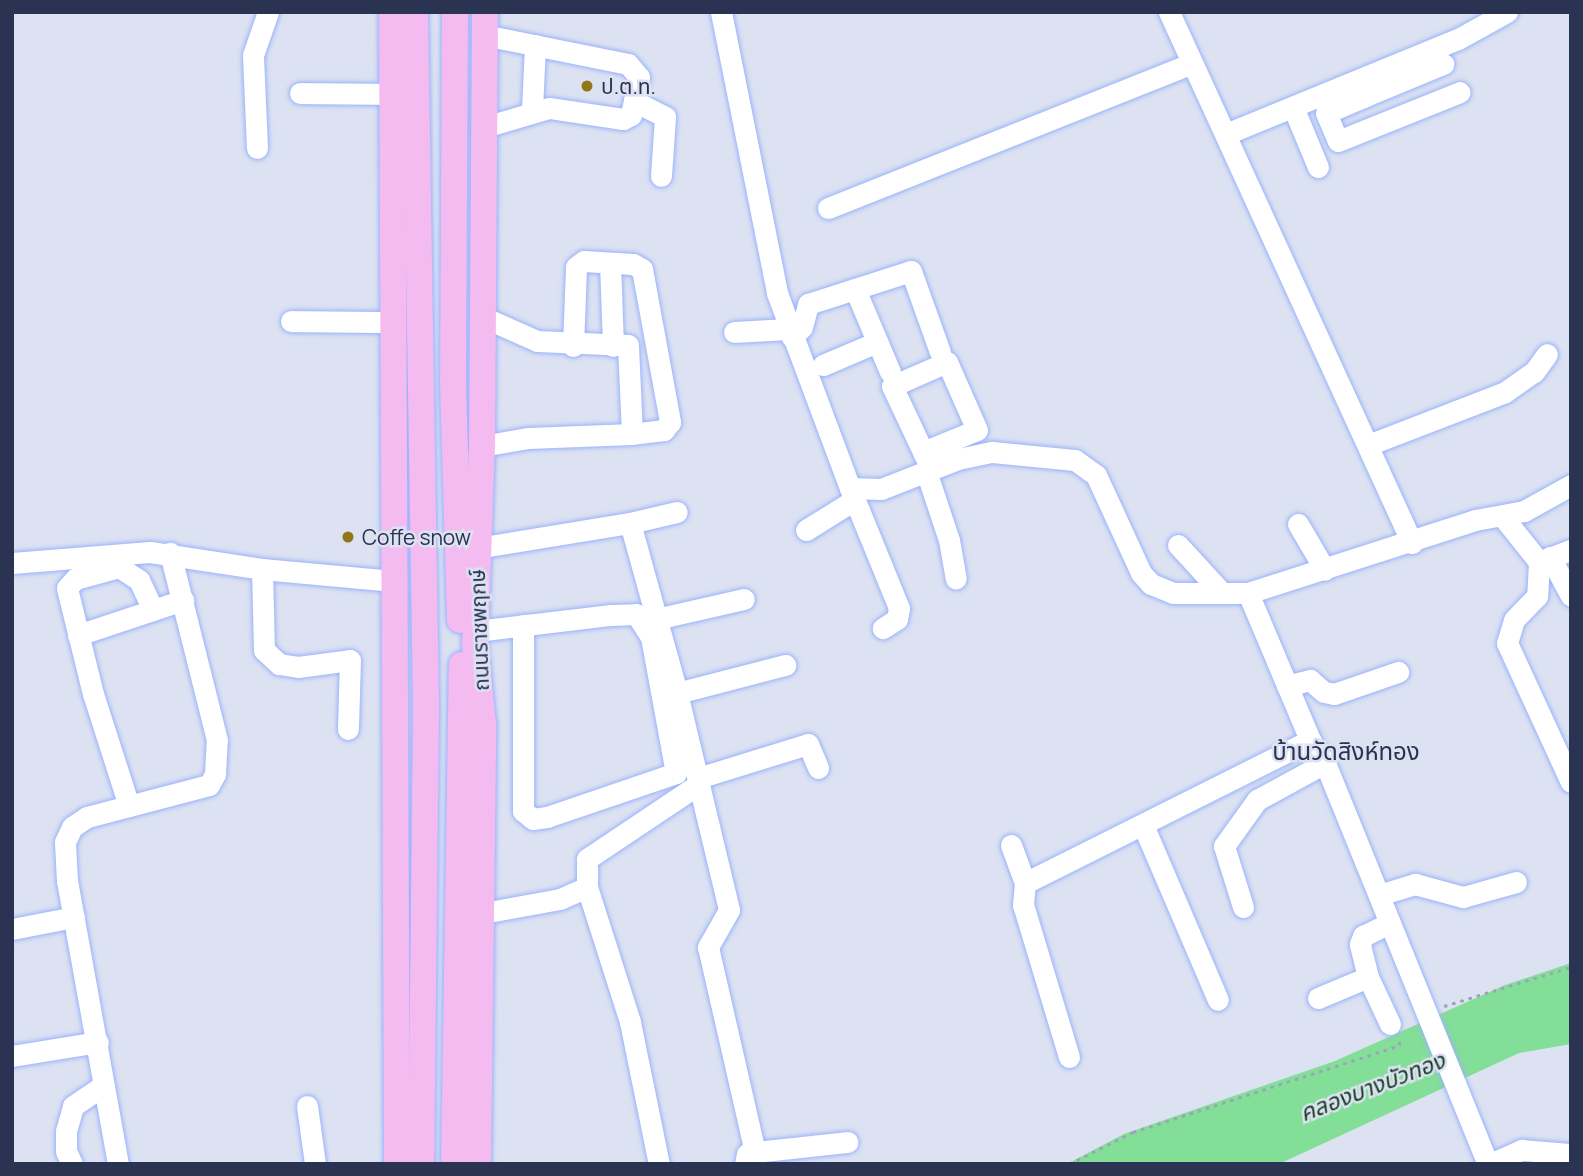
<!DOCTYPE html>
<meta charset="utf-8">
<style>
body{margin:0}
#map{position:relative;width:1583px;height:1176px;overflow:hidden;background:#dce2f1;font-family:Manrope,"Noto Sans Thai",sans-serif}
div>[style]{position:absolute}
.water>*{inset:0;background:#83de97}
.path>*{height:2.5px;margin-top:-1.25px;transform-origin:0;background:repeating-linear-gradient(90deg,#9da4b8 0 3.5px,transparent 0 8.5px)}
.roads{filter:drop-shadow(0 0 2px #9ab3fc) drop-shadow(0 0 2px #9ab3fc)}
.minor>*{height:21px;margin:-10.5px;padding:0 10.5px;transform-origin:10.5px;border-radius:10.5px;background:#fff}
.major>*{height:26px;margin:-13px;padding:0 13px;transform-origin:13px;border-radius:13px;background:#f3bbef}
.dots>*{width:19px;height:19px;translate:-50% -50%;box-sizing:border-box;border:4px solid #dce2f1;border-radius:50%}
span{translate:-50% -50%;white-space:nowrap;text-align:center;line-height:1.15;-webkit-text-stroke:5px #dce2f1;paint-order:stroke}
.poi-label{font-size:21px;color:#2a3351}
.left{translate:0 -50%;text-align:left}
.street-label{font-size:21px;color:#2a3351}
.water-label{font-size:23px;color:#183d21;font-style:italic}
.quarter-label{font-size:24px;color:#2a3351}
.frame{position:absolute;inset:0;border:14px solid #2a3351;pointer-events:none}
</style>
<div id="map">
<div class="water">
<div style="clip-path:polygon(1571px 963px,1571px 1044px,1519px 1053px,1279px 1164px,1067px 1164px,1124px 1134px,1335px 1061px,1505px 985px)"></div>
</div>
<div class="path">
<div style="left:1444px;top:1006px;width:133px;rotate:-17.1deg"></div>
<div style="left:1069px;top:1164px;width:72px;rotate:-26.6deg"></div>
<div style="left:1133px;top:1132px;width:281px;rotate:-18deg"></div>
<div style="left:1400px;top:1045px;width:4px;rotate:-117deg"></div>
</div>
<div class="roads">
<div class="minor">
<div style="left:721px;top:12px;width:287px;rotate:78.7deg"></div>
<div style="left:777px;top:293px;width:208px;rotate:69.5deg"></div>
<div style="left:850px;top:488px;width:31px;rotate:2deg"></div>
<div style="left:881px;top:489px;width:83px;rotate:-21.3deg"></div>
<div style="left:958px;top:459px;width:35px;rotate:-12deg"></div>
<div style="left:992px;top:452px;width:83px;rotate:5.5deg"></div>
<div style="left:1075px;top:460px;width:26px;rotate:36deg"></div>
<div style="left:1096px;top:475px;width:108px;rotate:65.3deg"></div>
<div style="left:1141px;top:573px;width:15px;rotate:48deg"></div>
<div style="left:1151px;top:584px;width:24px;rotate:22deg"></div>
<div style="left:1173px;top:593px;width:75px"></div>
<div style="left:1248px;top:593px;width:238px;rotate:-17.8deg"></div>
<div style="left:1475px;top:520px;width:50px;rotate:-10.4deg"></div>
<div style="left:1524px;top:511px;width:54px;rotate:-29deg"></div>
<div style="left:1169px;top:12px;width:584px;rotate:65.41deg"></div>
<div style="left:484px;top:35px;width:147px;rotate:11.4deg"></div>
<div style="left:628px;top:64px;width:17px;rotate:50deg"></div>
<div style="left:639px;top:77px;width:39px;rotate:102deg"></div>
<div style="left:631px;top:115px;width:9px;rotate:153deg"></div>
<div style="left:623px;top:119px;width:75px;rotate:-171.5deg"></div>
<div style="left:549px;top:108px;width:67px;rotate:163.5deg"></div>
<div style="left:1359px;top:85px;width:13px;rotate:72deg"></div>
<div style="left:1363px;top:97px;width:87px;rotate:-22.4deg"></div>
<div style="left:300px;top:93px;width:93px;rotate:0.6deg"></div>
<div style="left:1363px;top:97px;width:40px;rotate:156.6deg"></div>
<div style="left:1326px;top:113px;width:30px;rotate:67deg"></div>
<div style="left:1338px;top:141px;width:131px;rotate:-21.9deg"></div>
<div style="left:634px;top:101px;width:35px;rotate:27deg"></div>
<div style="left:665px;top:117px;width:59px;rotate:93.9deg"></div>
<div style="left:1293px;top:107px;width:65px;rotate:67.4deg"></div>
<div style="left:532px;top:109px;width:64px;rotate:-87.3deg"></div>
<div style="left:1226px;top:134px;width:251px;rotate:-22.3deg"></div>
<div style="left:1458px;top:39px;width:56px;rotate:-28.9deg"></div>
<div style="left:257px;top:148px;width:93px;rotate:-92.5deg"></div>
<div style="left:253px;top:55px;width:46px;rotate:-70.8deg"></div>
<div style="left:828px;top:208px;width:390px;rotate:-21.7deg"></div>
<div style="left:610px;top:263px;width:83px;rotate:87.9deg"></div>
<div style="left:855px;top:289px;width:90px;rotate:67.1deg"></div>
<div style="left:291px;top:321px;width:103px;rotate:0.6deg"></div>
<div style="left:734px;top:332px;width:54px;rotate:-3.2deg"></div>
<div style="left:792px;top:337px;width:14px;rotate:-45deg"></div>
<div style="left:802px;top:327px;width:24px;rotate:-75deg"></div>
<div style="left:808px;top:304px;width:108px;rotate:-17.8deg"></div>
<div style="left:911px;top:271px;width:86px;rotate:70.3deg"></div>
<div style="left:573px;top:346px;width:79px;rotate:-87.8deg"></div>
<div style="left:576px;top:267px;width:10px;rotate:-37deg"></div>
<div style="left:584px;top:261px;width:49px;rotate:3.5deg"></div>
<div style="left:633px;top:264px;width:10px;rotate:29deg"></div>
<div style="left:642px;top:269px;width:156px;rotate:79.6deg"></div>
<div style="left:670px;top:422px;width:10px;rotate:127deg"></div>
<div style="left:664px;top:430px;width:32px;rotate:173deg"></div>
<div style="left:823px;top:365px;width:59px;rotate:-23.1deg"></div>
<div style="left:1368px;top:445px;width:147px;rotate:-21.1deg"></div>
<div style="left:1505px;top:392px;width:35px;rotate:-35deg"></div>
<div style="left:1534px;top:372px;width:22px;rotate:-54deg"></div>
<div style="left:482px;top:446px;width:47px;rotate:-9.9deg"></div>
<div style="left:528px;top:438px;width:104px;rotate:-2.2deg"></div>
<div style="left:632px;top:434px;width:89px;rotate:-92.6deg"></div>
<div style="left:628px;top:345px;width:91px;rotate:-177.5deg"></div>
<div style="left:537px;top:341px;width:59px;rotate:-156deg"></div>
<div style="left:923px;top:452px;width:58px;rotate:-22.2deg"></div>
<div style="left:977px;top:430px;width:74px;rotate:-113.8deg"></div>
<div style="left:947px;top:362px;width:60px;rotate:156.4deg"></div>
<div style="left:892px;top:386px;width:92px;rotate:64.8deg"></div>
<div style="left:926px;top:471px;width:73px;rotate:71.6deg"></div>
<div style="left:949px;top:540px;width:39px;rotate:80deg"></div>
<div style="left:850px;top:488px;width:130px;rotate:67.8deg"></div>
<div style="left:899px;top:608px;width:11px;rotate:100deg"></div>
<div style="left:897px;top:619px;width:17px;rotate:147deg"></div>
<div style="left:1503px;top:517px;width:58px;rotate:51.3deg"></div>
<div style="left:1539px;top:562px;width:34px;rotate:93deg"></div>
<div style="left:1537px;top:596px;width:33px;rotate:134deg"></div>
<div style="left:1514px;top:620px;width:24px;rotate:107deg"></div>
<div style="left:1507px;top:643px;width:153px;rotate:65.3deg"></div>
<div style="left:630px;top:523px;width:48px;rotate:-13.2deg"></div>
<div style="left:1298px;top:524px;width:53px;rotate:59.6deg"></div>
<div style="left:806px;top:530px;width:57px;rotate:-32deg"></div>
<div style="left:1178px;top:545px;width:65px;rotate:47.5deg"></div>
<div style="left:477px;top:548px;width:155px;rotate:-9.3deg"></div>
<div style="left:630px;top:523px;width:176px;rotate:74.5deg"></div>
<div style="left:677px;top:693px;width:223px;rotate:76.5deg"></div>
<div style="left:729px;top:910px;width:43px;rotate:119.6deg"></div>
<div style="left:708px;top:947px;width:210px;rotate:77.1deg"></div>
<div style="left:755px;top:1152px;width:8px;rotate:166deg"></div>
<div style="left:747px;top:1154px;width:10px;rotate:101deg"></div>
<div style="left:1550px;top:557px;width:44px;rotate:61.7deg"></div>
<div style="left:1539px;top:562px;width:34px;rotate:-21deg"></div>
<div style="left:12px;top:563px;width:138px;rotate:-4.6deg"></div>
<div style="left:150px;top:552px;width:113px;rotate:8.6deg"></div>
<div style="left:262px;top:569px;width:121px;rotate:5.2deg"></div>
<div style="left:262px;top:569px;width:81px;rotate:88.6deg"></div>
<div style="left:264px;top:650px;width:21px;rotate:43deg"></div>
<div style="left:279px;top:664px;width:19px;rotate:9deg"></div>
<div style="left:298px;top:667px;width:52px;rotate:-7.7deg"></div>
<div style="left:350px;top:660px;width:69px;rotate:91.7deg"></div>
<div style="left:1248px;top:593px;width:160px;rotate:67.1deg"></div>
<div style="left:1310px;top:740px;width:27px;rotate:57deg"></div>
<div style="left:1325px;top:763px;width:433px;rotate:67.9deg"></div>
<div style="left:656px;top:619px;width:90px;rotate:-12.8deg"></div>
<div style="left:476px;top:631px;width:136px;rotate:-6.8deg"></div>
<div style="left:611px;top:615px;width:25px;rotate:-2deg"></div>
<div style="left:636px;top:614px;width:27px;rotate:57deg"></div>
<div style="left:651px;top:637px;width:138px;rotate:79.6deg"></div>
<div style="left:676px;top:773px;width:136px;rotate:161.2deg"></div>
<div style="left:547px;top:817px;width:14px;rotate:172deg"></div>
<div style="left:533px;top:819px;width:13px;rotate:-141deg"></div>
<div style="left:523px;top:811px;width:186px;rotate:-90deg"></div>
<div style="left:78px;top:635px;width:111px;rotate:-18.4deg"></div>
<div style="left:1287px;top:686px;width:24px;rotate:-15deg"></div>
<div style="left:1310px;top:680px;width:18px;rotate:41deg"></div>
<div style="left:1324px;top:692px;width:10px;rotate:11deg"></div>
<div style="left:1334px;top:694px;width:68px;rotate:-19deg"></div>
<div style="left:677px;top:693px;width:112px;rotate:-14.5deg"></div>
<div style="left:698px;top:778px;width:115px;rotate:-17.2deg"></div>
<div style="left:808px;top:744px;width:26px;rotate:67deg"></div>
<div style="left:129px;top:806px;width:118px;rotate:-107.8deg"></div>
<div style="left:93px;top:694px;width:109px;rotate:-103.8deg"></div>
<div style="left:67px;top:588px;width:12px;rotate:-48deg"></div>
<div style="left:75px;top:579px;width:46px;rotate:-15.3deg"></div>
<div style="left:119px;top:567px;width:24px;rotate:33deg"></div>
<div style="left:139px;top:580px;width:33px;rotate:65deg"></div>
<div style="left:1143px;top:825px;width:190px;rotate:66.8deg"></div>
<div style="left:1011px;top:845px;width:40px;rotate:69.8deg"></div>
<div style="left:587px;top:887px;width:142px;rotate:72.3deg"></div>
<div style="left:630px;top:1022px;width:145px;rotate:78.5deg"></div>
<div style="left:1379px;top:895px;width:38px;rotate:-17deg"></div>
<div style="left:1415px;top:884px;width:50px;rotate:15.2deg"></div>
<div style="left:1463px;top:897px;width:55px;rotate:-15.8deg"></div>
<div style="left:1243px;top:907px;width:64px;rotate:-107.3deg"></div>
<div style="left:1224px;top:846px;width:57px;rotate:-54.3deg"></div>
<div style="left:1257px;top:800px;width:77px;rotate:-28.6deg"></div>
<div style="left:494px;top:911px;width:67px;rotate:-10.3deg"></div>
<div style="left:560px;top:899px;width:30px;rotate:-24deg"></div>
<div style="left:587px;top:887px;width:28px;rotate:-90deg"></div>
<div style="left:587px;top:859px;width:135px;rotate:-33.8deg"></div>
<div style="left:12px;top:929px;width:63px;rotate:-11deg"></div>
<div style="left:1318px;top:998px;width:54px;rotate:-22.8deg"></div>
<div style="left:1390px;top:1024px;width:52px;rotate:-115.1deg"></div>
<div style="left:1368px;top:977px;width:34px;rotate:-104deg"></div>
<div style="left:1360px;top:944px;width:9px;rotate:-69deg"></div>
<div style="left:1363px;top:936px;width:30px;rotate:-26deg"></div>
<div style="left:12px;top:1056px;width:87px;rotate:-9.2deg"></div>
<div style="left:1069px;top:1057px;width:159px;rotate:-106.8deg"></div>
<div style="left:1023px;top:905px;width:22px;rotate:-85deg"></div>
<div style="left:1025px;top:883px;width:319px;rotate:-26.6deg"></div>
<div style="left:307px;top:1106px;width:59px;rotate:82.1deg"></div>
<div style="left:755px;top:1152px;width:93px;rotate:-6.2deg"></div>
<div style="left:72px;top:1164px;width:14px;rotate:-115deg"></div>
<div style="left:66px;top:1151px;width:20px;rotate:-90deg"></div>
<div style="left:66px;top:1131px;width:26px;rotate:-74deg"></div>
<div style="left:73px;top:1106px;width:37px;rotate:-34deg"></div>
<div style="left:118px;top:1164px;width:288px;rotate:-100.2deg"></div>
<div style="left:67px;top:881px;width:39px;rotate:-93deg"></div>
<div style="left:65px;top:842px;width:17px;rotate:-65deg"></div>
<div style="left:72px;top:827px;width:18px;rotate:-34deg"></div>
<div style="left:87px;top:817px;width:126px;rotate:-14.7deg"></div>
<div style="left:209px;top:785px;width:13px;rotate:-61deg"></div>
<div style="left:215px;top:774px;width:34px;rotate:-87deg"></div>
<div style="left:217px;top:740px;width:193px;rotate:-104.1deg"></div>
<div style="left:1490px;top:1164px;width:35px;rotate:-24deg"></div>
<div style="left:1522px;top:1150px;width:49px;rotate:4.7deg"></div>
</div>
<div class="major">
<div style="left:392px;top:12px;width:1152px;rotate:89.75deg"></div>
<div style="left:415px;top:12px;width:695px;rotate:89.09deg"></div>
<div style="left:426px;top:707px;width:457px;rotate:90.6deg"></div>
<div style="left:455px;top:12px;width:371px;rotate:90.3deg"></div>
<div style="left:453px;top:383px;width:237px;rotate:88.3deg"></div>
<div style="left:454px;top:1164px;width:499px;rotate:-89.1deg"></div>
<div style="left:478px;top:1164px;width:440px;rotate:-89.3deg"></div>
<div style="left:483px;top:724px;width:80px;rotate:-95.7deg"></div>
<div style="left:475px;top:644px;width:198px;rotate:-88deg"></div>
<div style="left:482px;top:446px;width:434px;rotate:-89.6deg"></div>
</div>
</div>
<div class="dots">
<div style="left:587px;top:86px;background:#92761c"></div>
<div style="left:348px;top:537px;background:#92761c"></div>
</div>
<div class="poi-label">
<span class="left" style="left:601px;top:86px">ป.ต.ท.</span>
<span class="left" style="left:362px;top:537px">Coffe snow</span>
</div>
<div class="street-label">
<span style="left:479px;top:630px;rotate:-92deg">ถนนราชพฤกษ์</span>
</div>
<div class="water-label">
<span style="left:1372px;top:1086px;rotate:-21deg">คลองบางบัวทอง</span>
</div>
<div class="quarter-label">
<span style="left:1346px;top:751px">บ้านวัดสิงห์ทอง</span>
</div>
<div class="frame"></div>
</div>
